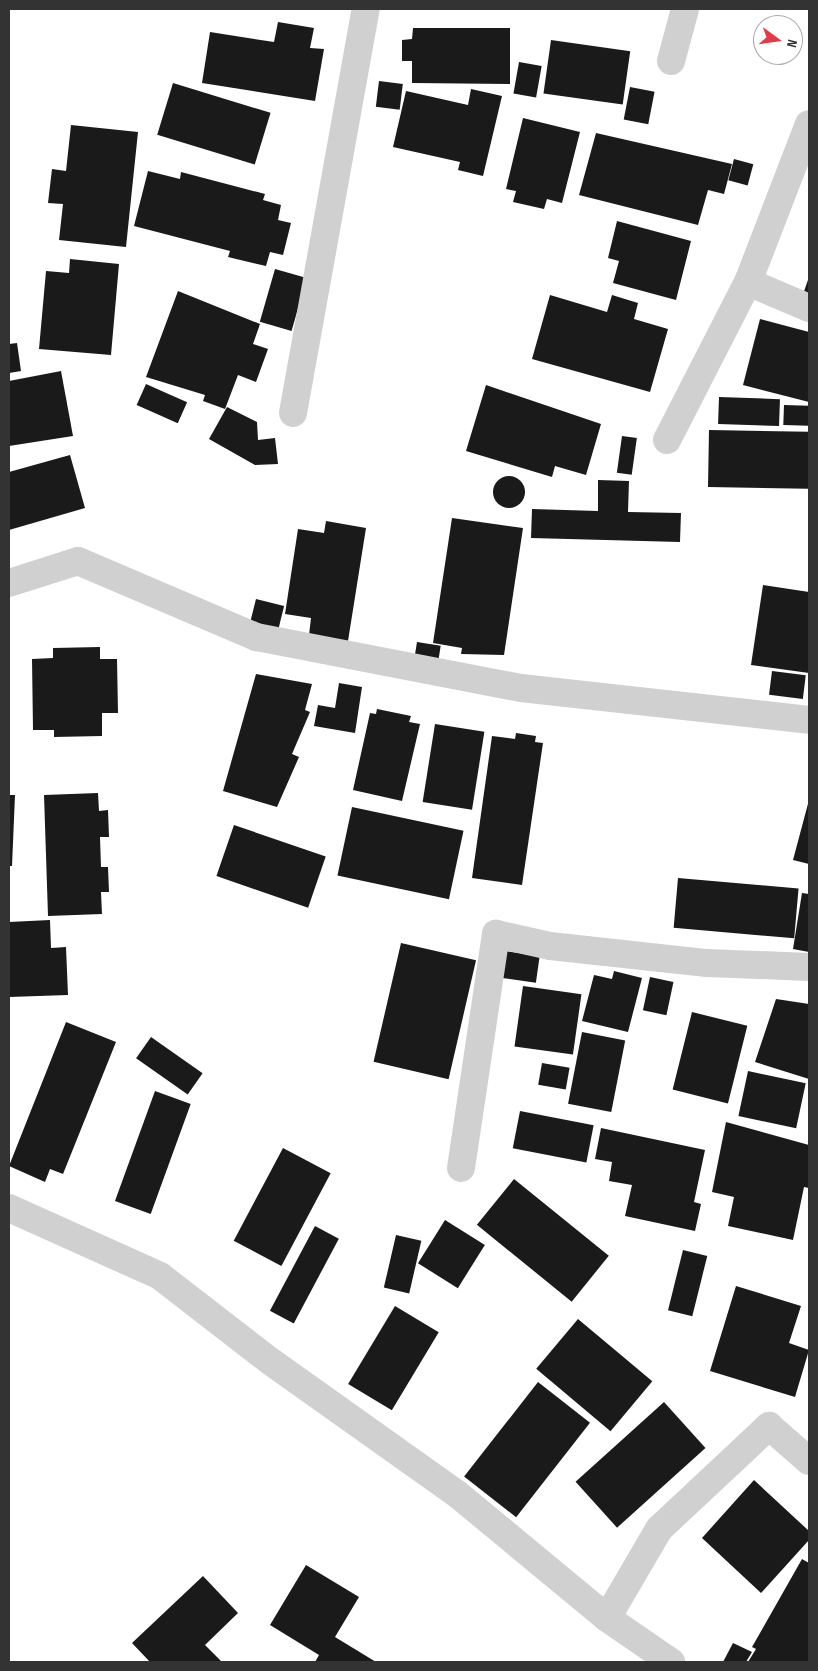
<!DOCTYPE html>
<style>
body{margin:0}
#map{position:relative;width:818px;height:1671px;overflow:hidden;background:#fff;font-family:"Sofia Sans Condensed",sans-serif}
div>[style]{position:absolute}
.building>*{inset:0;background:#1a1a1a;transform-origin:0 0}
.round{border-radius:50%}
.minor>*{height:28px;margin:-14px;padding:0 14px;transform-origin:14px;border-radius:14px;background:#d0d0d0}
span{translate:-50% -50%;white-space:nowrap;text-align:center;line-height:1.15;-webkit-text-stroke:5px #fff;paint-order:stroke}
.frame{position:absolute;inset:0;border:10px solid #333;pointer-events:none}
.north{position:absolute;left:753px;top:15px;width:50px;height:50px;box-sizing:border-box;background:#fff;border:1px solid #adadad;border-radius:50%;rotate:104deg;font-size:14px;font-weight:700;line-height:20px;text-align:center;color:#333}
.north::after{content:'';display:block;margin:auto;width:18px;height:22px;background:#e63946;clip-path:polygon(50% 0,100% 100%,50% 72%,0 100%)}
</style>
<div id="map">
<div class="building">
<div style="clip-path:polygon(278px 22px,314px 28px,310px 48px,324px 49px,315px 101px,202px 83px,210px 32px,274px 42px)"></div>
<div style="clip-path:polygon(413px 28px,510px 28px,510px 84px,412px 83px,412px 61px,402px 61px,402px 40px,412px 39px)"></div>
<div style="left:551px;top:40px;width:80px;height:54px;rotate:8deg"></div>
<div style="left:519px;top:62px;width:23px;height:32px;rotate:10deg"></div>
<div style="left:379px;top:81px;width:24px;height:26px;rotate:7deg"></div>
<div style="left:173px;top:83px;width:102px;height:54px;rotate:17deg"></div>
<div style="left:630px;top:87px;width:25px;height:33px;rotate:11deg"></div>
<div style="clip-path:polygon(471px 89px,502px 96px,483px 176px,458px 170px,460px 162px,393px 147px,406px 91px,468px 105px)"></div>
<div style="clip-path:polygon(523px 118px,580px 132px,562px 203px,547px 199px,544px 209px,513px 202px,516px 191px,506px 189px)"></div>
<div style="clip-path:polygon(71px 125px,138px 132px,126px 247px,59px 240px,63px 204px,48px 203px,52px 169px,66px 171px)"></div>
<div style="clip-path:polygon(596px 133px,732px 164px,724px 194px,708px 190px,698px 225px,579px 195px)"></div>
<div style="left:734px;top:159px;width:20px;height:22px;rotate:15deg"></div>
<div style="clip-path:polygon(148px 171px,180px 179px,181px 172px,265px 194px,263px 200px,281px 205px,278px 220px,291px 223px,283px 255px,270px 252px,266px 266px,228px 257px,230px 251px,134px 226px)"></div>
<div style="clip-path:polygon(617px 221px,691px 241px,676px 300px,613px 283px,619px 261px,608px 258px)"></div>
<div style="clip-path:polygon(70px 259px,119px 264px,111px 355px,39px 349px,46px 271px,69px 273px)"></div>
<div style="left:275px;top:269px;width:33px;height:55px;rotate:16deg"></div>
<div style="clip-path:polygon(809px 277px,809px 303px,801px 300px)"></div>
<div style="clip-path:polygon(178px 291px,260px 324px,253px 344px,268px 349px,256px 382px,238px 375px,225px 409px,203px 401px,205px 395px,146px 377px)"></div>
<div style="clip-path:polygon(550px 295px,607px 312px,612px 295px,638px 303px,634px 319px,668px 329px,650px 392px,532px 359px)"></div>
<div style="clip-path:polygon(760px 319px,809px 332px,809px 402px,743px 385px)"></div>
<div style="clip-path:polygon(17px 343px,21px 371px,9px 373px,9px 344px)"></div>
<div style="clip-path:polygon(61px 371px,73px 436px,9px 446px,9px 381px)"></div>
<div style="left:146px;top:384px;width:45px;height:23px;rotate:24deg"></div>
<div style="clip-path:polygon(486px 385px,601px 424px,586px 475px,555px 466px,552px 477px,466px 451px)"></div>
<div style="left:719px;top:397px;width:61px;height:27px;rotate:2deg"></div>
<div style="left:784px;top:405px;width:25px;height:20px;rotate:2deg"></div>
<div style="clip-path:polygon(227px 407px,257px 422px,258px 440px,275px 438px,278px 464px,255px 465px,209px 439px)"></div>
<div style="left:709px;top:430px;width:100px;height:57px;rotate:1deg"></div>
<div style="left:622px;top:436px;width:15px;height:37px;rotate:8deg"></div>
<div style="clip-path:polygon(70px 455px,85px 508px,9px 530px,9px 472px)"></div>
<div class="round" style="left:493px;top:476px;width:32px;height:32px"></div>
<div style="clip-path:polygon(598px 480px,629px 481px,628px 512px,681px 513px,680px 542px,531px 538px,532px 509px,598px 511px)"></div>
<div style="clip-path:polygon(452px 518px,523px 528px,504px 655px,461px 654px,462px 648px,433px 643px)"></div>
<div style="clip-path:polygon(326px 521px,366px 528px,348px 641px,309px 635px,311px 618px,285px 614px,298px 529px,324px 533px)"></div>
<div style="clip-path:polygon(763px 585px,809px 592px,809px 673px,751px 665px)"></div>
<div style="left:256px;top:599px;width:29px;height:28px;rotate:14deg"></div>
<div style="left:417px;top:642px;width:24px;height:16px;rotate:9deg"></div>
<div style="clip-path:polygon(100px 647px,100px 659px,117px 659px,118px 713px,102px 713px,102px 736px,54px 737px,54px 730px,33px 730px,32px 659px,53px 658px,53px 648px)"></div>
<div style="left:772px;top:671px;width:34px;height:24px;rotate:7deg"></div>
<div style="clip-path:polygon(256px 674px,312px 684px,305px 710px,310px 712px,292px 754px,299px 757px,277px 807px,223px 791px)"></div>
<div style="clip-path:polygon(339px 683px,362px 687px,355px 733px,314px 726px,318px 705px,335px 708px)"></div>
<div style="clip-path:polygon(377px 709px,411px 716px,409px 722px,420px 724px,402px 801px,353px 790px,370px 713px,376px 714px)"></div>
<div style="left:435px;top:724px;width:50px;height:79px;rotate:9deg"></div>
<div style="clip-path:polygon(516px 733px,536px 736px,535px 742px,543px 743px,522px 885px,472px 878px,492px 736px,515px 739px)"></div>
<div style="clip-path:polygon(98px 793px,99px 811px,108px 810px,109px 837px,100px 837px,101px 867px,108px 867px,109px 892px,101px 892px,102px 914px,48px 916px,44px 795px)"></div>
<div style="clip-path:polygon(9px 795px,15px 795px,12px 866px,9px 866px)"></div>
<div style="clip-path:polygon(809px 800px,809px 864px,793px 860px)"></div>
<div style="left:352px;top:807px;width:114px;height:70px;rotate:12deg"></div>
<div style="left:234px;top:825px;width:97px;height:54px;rotate:19deg"></div>
<div style="left:678px;top:878px;width:121px;height:50px;rotate:5deg"></div>
<div style="clip-path:polygon(802px 893px,809px 894px,809px 952px,793px 949px)"></div>
<div style="clip-path:polygon(50px 920px,51px 948px,66px 947px,68px 995px,9px 997px,9px 922px)"></div>
<div style="left:401px;top:943px;width:77px;height:122px;rotate:13deg"></div>
<div style="left:504px;top:951px;width:36px;height:27px;rotate:8deg"></div>
<div style="clip-path:polygon(614px 971px,642px 978px,628px 1032px,582px 1021px,594px 975px,612px 979px)"></div>
<div style="left:650px;top:977px;width:24px;height:34px;rotate:12deg"></div>
<div style="left:523px;top:986px;width:59px;height:61px;rotate:8deg"></div>
<div style="clip-path:polygon(776px 999px,809px 1004px,809px 1079px,755px 1062px)"></div>
<div style="left:692px;top:1012px;width:57px;height:80px;rotate:14deg"></div>
<div style="clip-path:polygon(66px 1022px,116px 1042px,63px 1174px,50px 1169px,45px 1182px,9px 1166px)"></div>
<div style="left:582px;top:1032px;width:44px;height:73px;rotate:11deg"></div>
<div style="left:151px;top:1037px;width:63px;height:26px;rotate:35deg"></div>
<div style="left:542px;top:1063px;width:28px;height:22px;rotate:10deg"></div>
<div style="left:748px;top:1071px;width:59px;height:46px;rotate:12deg"></div>
<div style="left:155px;top:1091px;width:38px;height:117px;rotate:20deg"></div>
<div style="left:520px;top:1111px;width:75px;height:38px;rotate:11deg"></div>
<div style="clip-path:polygon(726px 1122px,809px 1145px,809px 1188px,804px 1187px,793px 1240px,728px 1226px,734px 1197px,712px 1192px)"></div>
<div style="clip-path:polygon(601px 1128px,705px 1150px,694px 1202px,701px 1204px,695px 1231px,625px 1216px,632px 1185px,609px 1181px,612px 1162px,595px 1159px)"></div>
<div style="left:283px;top:1148px;width:54px;height:105px;rotate:28deg"></div>
<div style="left:514px;top:1179px;width:122px;height:59px;rotate:39deg"></div>
<div style="left:445px;top:1220px;width:47px;height:51px;rotate:32deg"></div>
<div style="left:315px;top:1226px;width:27px;height:96px;rotate:28deg"></div>
<div style="left:396px;top:1235px;width:26px;height:54px;rotate:13deg"></div>
<div style="left:683px;top:1250px;width:25px;height:62px;rotate:14deg"></div>
<div style="clip-path:polygon(736px 1286px,801px 1306px,789px 1343px,809px 1350px,795px 1397px,710px 1371px)"></div>
<div style="left:395px;top:1306px;width:51px;height:91px;rotate:31deg"></div>
<div style="left:578px;top:1319px;width:97px;height:65px;rotate:40deg"></div>
<div style="left:538px;top:1382px;width:66px;height:120px;rotate:38deg"></div>
<div style="left:664px;top:1402px;width:62px;height:119px;rotate:48deg"></div>
<div style="clip-path:polygon(754px 1480px,809px 1531px,809px 1540px,761px 1593px,702px 1538px)"></div>
<div style="clip-path:polygon(802px 1559px,809px 1563px,809px 1662px,748px 1662px,756px 1649px,752px 1647px)"></div>
<div style="clip-path:polygon(306px 1565px,359px 1597px,335px 1637px,376px 1662px,315px 1662px,319px 1655px,270px 1625px)"></div>
<div style="clip-path:polygon(203px 1576px,238px 1613px,205px 1645px,222px 1662px,150px 1662px,132px 1643px)"></div>
<div style="clip-path:polygon(733px 1643px,752px 1652px,746px 1662px,723px 1662px)"></div>
</div>
<div class="minor">
<div style="left:671px;top:61px;width:54px;rotate:-74.9deg"></div>
<div style="left:748px;top:282px;width:66px;rotate:23.1deg"></div>
<div style="left:293px;top:413px;width:411px;rotate:-79.8deg"></div>
<div style="left:667px;top:440px;width:178px;rotate:-62.9deg"></div>
<div style="left:748px;top:282px;width:169px;rotate:-68.9deg"></div>
<div style="left:9px;top:583px;width:72px;rotate:-17.7deg"></div>
<div style="left:78px;top:561px;width:194px;rotate:23.1deg"></div>
<div style="left:256px;top:637px;width:270px;rotate:10.9deg"></div>
<div style="left:521px;top:688px;width:290px;rotate:6.3deg"></div>
<div style="left:461px;top:1168px;width:237px;rotate:-81.5deg"></div>
<div style="left:496px;top:934px;width:55px;rotate:12.5deg"></div>
<div style="left:550px;top:946px;width:158px;rotate:6.2deg"></div>
<div style="left:707px;top:963px;width:102px;rotate:2.2deg"></div>
<div style="left:9px;top:1208px;width:166px;rotate:24.2deg"></div>
<div style="left:160px;top:1276px;width:139px;rotate:37.7deg"></div>
<div style="left:270px;top:1361px;width:228px;rotate:35.4deg"></div>
<div style="left:456px;top:1493px;width:196px;rotate:39.6deg"></div>
<div style="left:607px;top:1618px;width:78px;rotate:34.5deg"></div>
<div style="left:607px;top:1618px;width:103px;rotate:-59.7deg"></div>
<div style="left:659px;top:1529px;width:151px;rotate:-43.1deg"></div>
<div style="left:769px;top:1426px;width:53px;rotate:41.2deg"></div>
</div>
<div class="frame"></div>
<div class="north">N</div>
</div>
